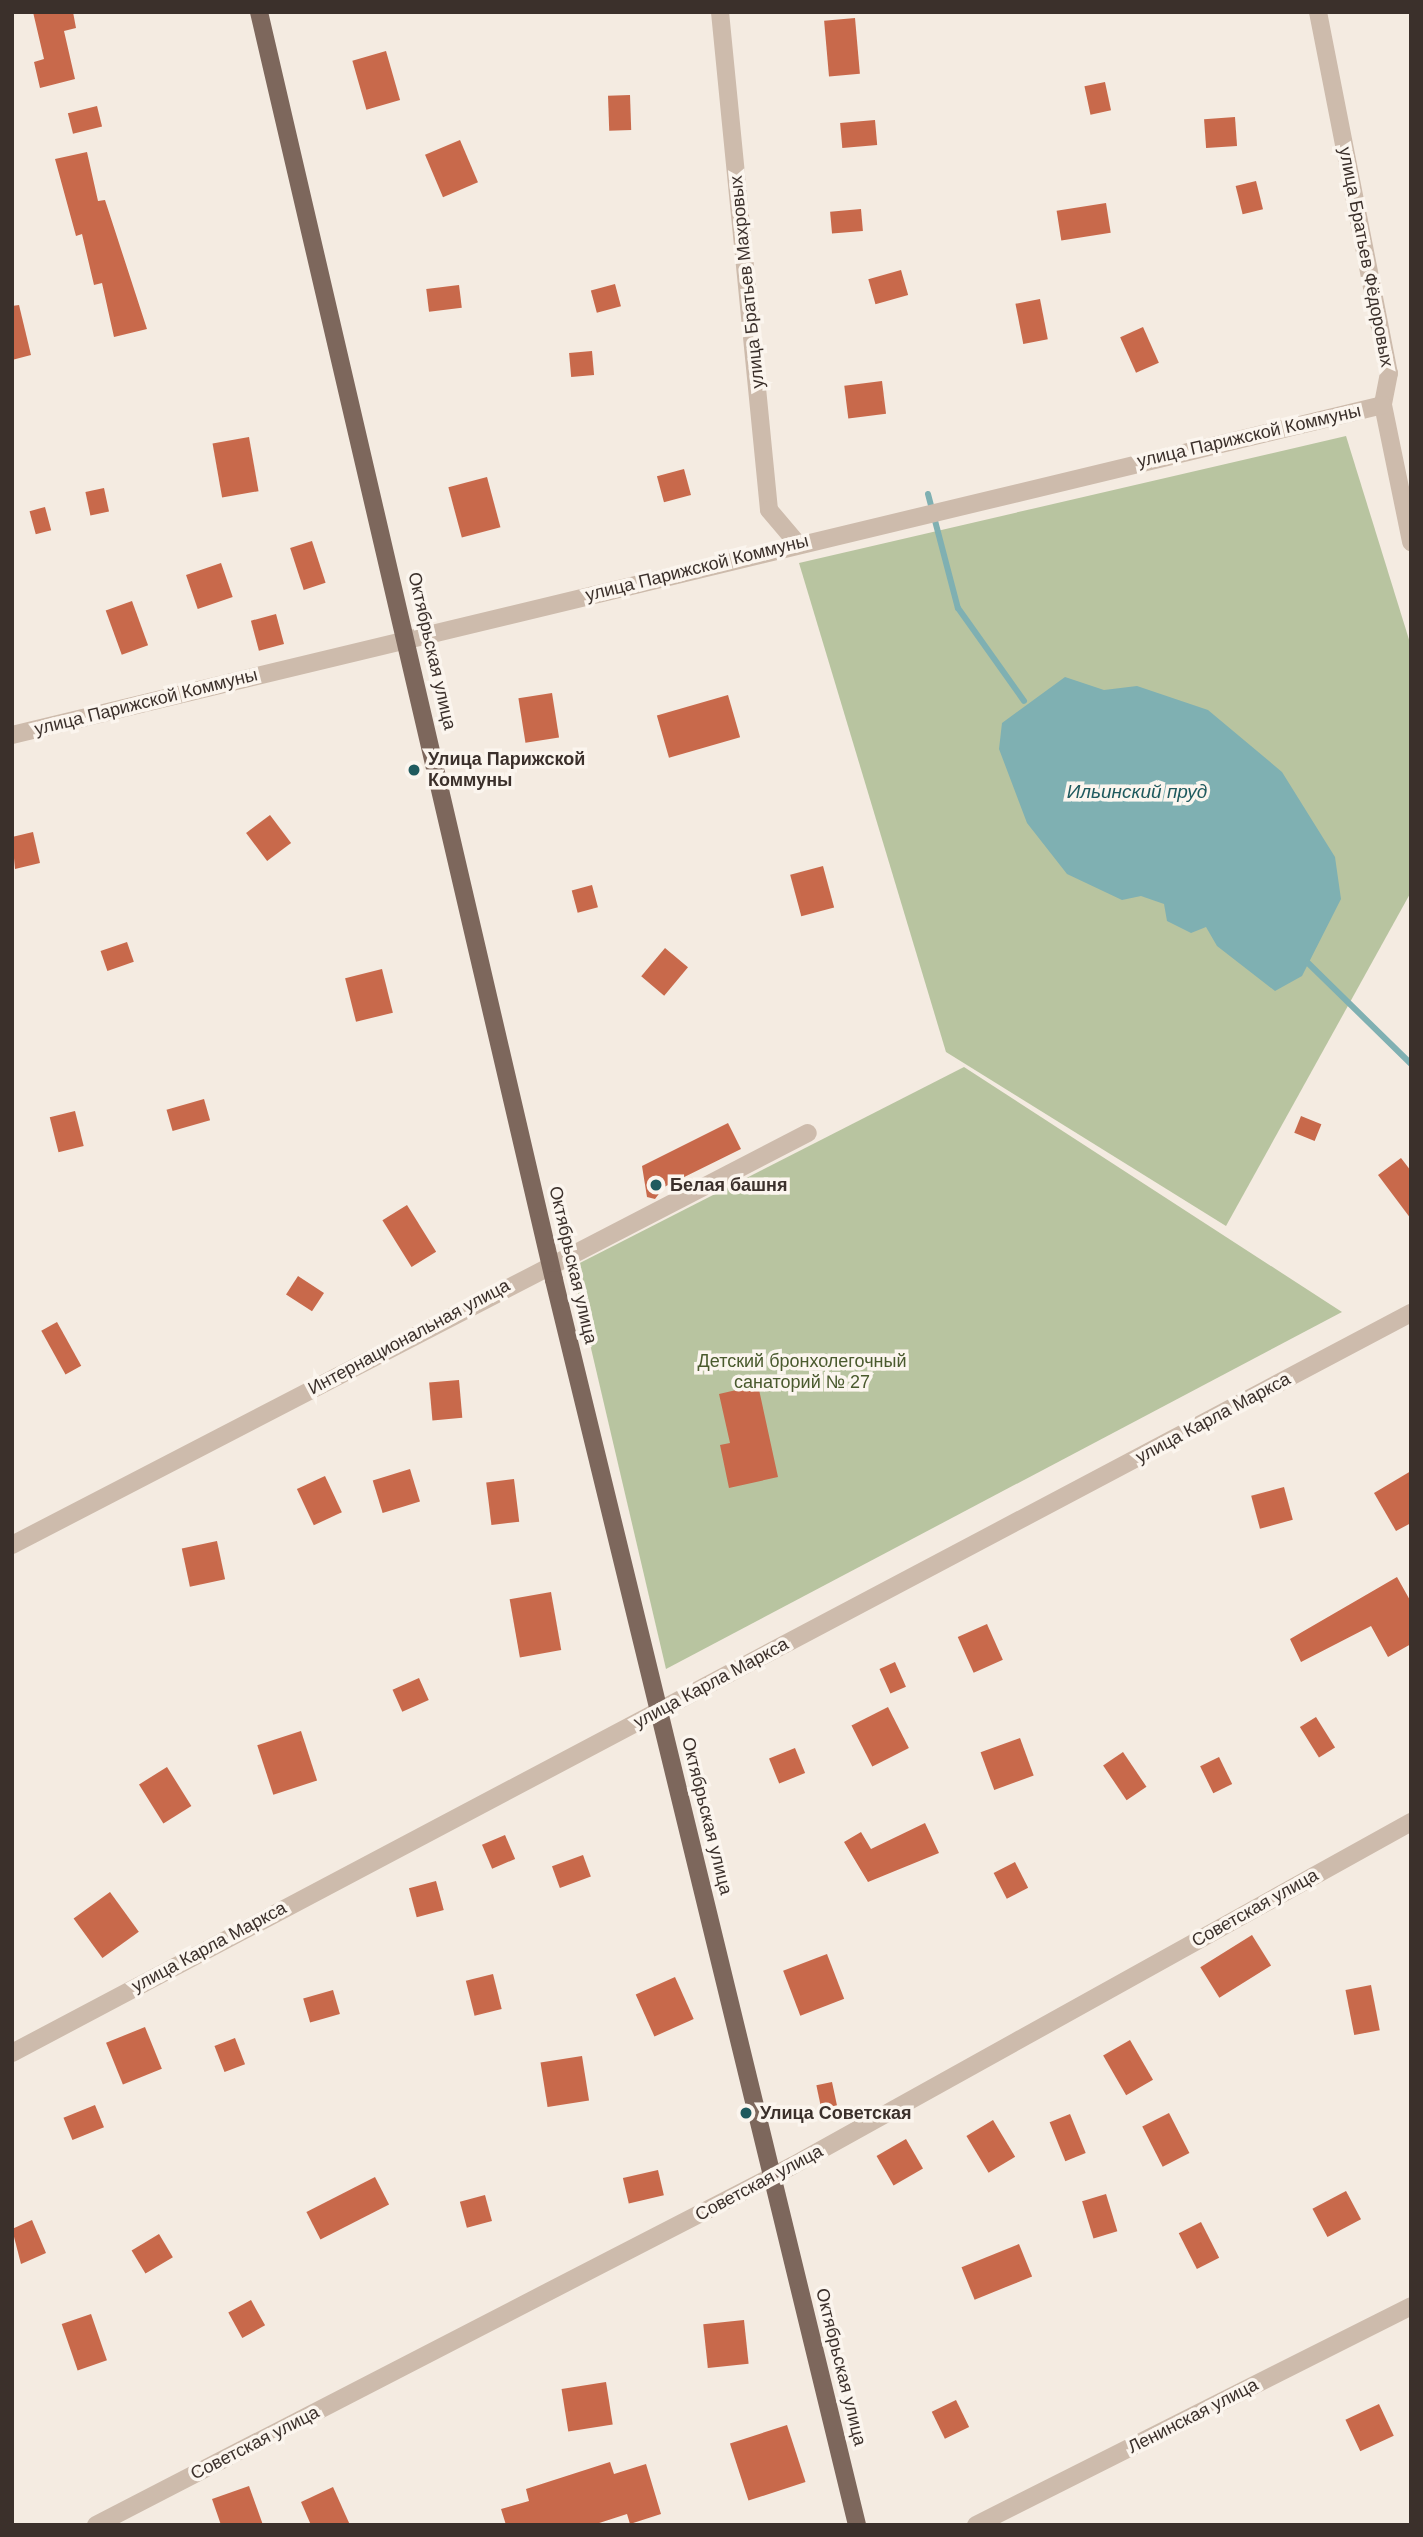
<!DOCTYPE html>
<meta charset="utf-8">
<style>
body{margin:0}
#map{position:relative;width:1423px;height:2537px;overflow:hidden;background:#f4ebe1;font-family:Arial,sans-serif}
div>[style]{position:absolute}
.green>*{inset:0;background:#b8c4a0}
.water>*{inset:0;background:#7fb0b2}
.stream>*{height:6px;margin:-3px;padding:0 3px;transform-origin:3px;border-radius:3px;background:#7fb0b2}
.building>*{inset:0;background:#c8694b;transform-origin:0 0}
.minor>*{height:18px;margin:-9px;padding:0 9px;transform-origin:9px;border-radius:9px;background:#cdbbac}
.major>*{height:18px;margin:-9px;padding:0 9px;transform-origin:9px;border-radius:9px;background:#7d675c}
.dots>*{width:19px;height:19px;translate:-50% -50%;box-sizing:border-box;border:4px solid #fbf5ee;border-radius:50%}
span{translate:-50% -50%;white-space:nowrap;text-align:center;line-height:1.15;-webkit-text-stroke:7px #fbf5ee;paint-order:stroke}
.street-label{font-size:18px;color:#3b302b}
.poi-label{font-size:18px;color:#3b302b;font-weight:700}
.left{translate:0 -50%;text-align:left}
.park-label{font-size:18px;color:#4a5a2e}
.water-label{font-size:19px;color:#1f5a5e;font-style:italic}
.frame{position:absolute;inset:0;border:14px solid #3b302b;pointer-events:none}
</style>
<div id="map">
<div class="green">
<div style="clip-path:polygon(1346px 436px,1411px 646px,1411px 892px,1226px 1226px,946px 1052px,799px 563px)"></div>
<div style="clip-path:polygon(964px 1067px,1342px 1312px,666px 1669px,572px 1267px)"></div>
</div>
<div class="water">
<div style="clip-path:polygon(1065px 677px,1104px 690px,1137px 686px,1208px 710px,1282px 772px,1335px 857px,1341px 899px,1302px 976px,1275px 991px,1217px 946px,1206px 927px,1191px 933px,1167px 921px,1164px 904px,1141px 896px,1122px 900px,1067px 874px,1027px 823px,999px 749px,1002px 723px)"></div>
</div>
<div class="stream">
<div style="left:928px;top:494px;width:118px;rotate:75.3deg"></div>
<div style="left:958px;top:608px;width:114px;rotate:54.6deg"></div>
<div style="left:1308px;top:963px;width:144px;rotate:44.4deg"></div>
</div>
<div class="building">
<div style="clip-path:polygon(33px 12px,73px 12px,76px 28px,64px 31px,75px 79px,40px 88px,34px 62px,44px 59px)"></div>
<div style="left:855px;top:18px;width:56px;height:31px;rotate:85deg"></div>
<div style="left:386px;top:51px;width:51px;height:35px;rotate:74deg"></div>
<div style="left:1105px;top:82px;width:29px;height:21px;rotate:78deg"></div>
<div style="left:630px;top:95px;width:35px;height:22px;rotate:88deg"></div>
<div style="left:97px;top:106px;width:21px;height:30px;rotate:76deg"></div>
<div style="left:1235px;top:117px;width:29px;height:31px;rotate:86deg"></div>
<div style="left:875px;top:120px;width:25px;height:35px;rotate:85deg"></div>
<div style="left:460px;top:140px;width:46px;height:38px;rotate:67deg"></div>
<div style="clip-path:polygon(87px 152px,98px 201px,105px 200px,147px 329px,114px 337px,102px 283px,94px 285px,82px 234px,76px 236px,55px 159px)"></div>
<div style="left:1256px;top:181px;width:29px;height:21px;rotate:76deg"></div>
<div style="left:1106px;top:203px;width:30px;height:50px;rotate:81deg"></div>
<div style="left:861px;top:209px;width:22px;height:31px;rotate:85deg"></div>
<div style="left:901px;top:270px;width:26px;height:34px;rotate:74deg"></div>
<div style="left:615px;top:284px;width:23px;height:25px;rotate:75deg"></div>
<div style="left:459px;top:285px;width:23px;height:33px;rotate:83deg"></div>
<div style="left:1040px;top:299px;width:41px;height:25px;rotate:79deg"></div>
<div style="clip-path:polygon(19px 305px,31px 355px,12px 360px,12px 306px)"></div>
<div style="left:1143px;top:327px;width:39px;height:25px;rotate:66deg"></div>
<div style="left:592px;top:351px;width:24px;height:23px;rotate:85deg"></div>
<div style="left:882px;top:381px;width:33px;height:38px;rotate:83deg"></div>
<div style="left:249px;top:437px;width:55px;height:37px;rotate:80deg"></div>
<div style="left:684px;top:469px;width:27px;height:28px;rotate:75deg"></div>
<div style="left:487px;top:477px;width:52px;height:40px;rotate:75deg"></div>
<div style="left:104px;top:488px;width:24px;height:19px;rotate:78deg"></div>
<div style="left:45px;top:507px;width:24px;height:16px;rotate:75deg"></div>
<div style="left:312px;top:541px;width:44px;height:23px;rotate:72deg"></div>
<div style="left:221px;top:563px;width:36px;height:37px;rotate:71deg"></div>
<div style="left:132px;top:601px;width:47px;height:28px;rotate:70deg"></div>
<div style="left:276px;top:614px;width:31px;height:26px;rotate:75deg"></div>
<div style="left:552px;top:693px;width:45px;height:34px;rotate:81deg"></div>
<div style="left:728px;top:695px;width:44px;height:74px;rotate:74deg"></div>
<div style="left:270px;top:815px;width:35px;height:30px;rotate:53deg"></div>
<div style="clip-path:polygon(33px 832px,40px 863px,15px 869px,12px 837px)"></div>
<div style="left:823px;top:866px;width:43px;height:34px;rotate:75deg"></div>
<div style="left:592px;top:885px;width:23px;height:21px;rotate:75deg"></div>
<div style="left:127px;top:942px;width:21px;height:28px;rotate:71deg"></div>
<div style="left:665px;top:948px;width:30px;height:37px;rotate:40deg"></div>
<div style="left:382px;top:969px;width:45px;height:38px;rotate:76deg"></div>
<div style="left:204px;top:1099px;width:22px;height:39px;rotate:74deg"></div>
<div style="left:75px;top:1111px;width:36px;height:26px;rotate:76deg"></div>
<div style="left:1301px;top:1116px;width:22px;height:18px;rotate:22deg"></div>
<div style="clip-path:polygon(728px 1123px,741px 1149px,664px 1187px,655px 1199px,647px 1197px,642px 1166px)"></div>
<div style="clip-path:polygon(1401px 1158px,1411px 1171px,1411px 1219px,1378px 1175px)"></div>
<div style="left:407px;top:1205px;width:55px;height:29px;rotate:58deg"></div>
<div style="left:298px;top:1276px;width:31px;height:22px;rotate:33deg"></div>
<div style="left:57px;top:1322px;width:50px;height:18px;rotate:61deg"></div>
<div style="left:459px;top:1380px;width:38px;height:30px;rotate:85deg"></div>
<div style="clip-path:polygon(758px 1385px,778px 1477px,729px 1488px,720px 1445px,730px 1443px,719px 1394px)"></div>
<div style="left:410px;top:1469px;width:34px;height:39px;rotate:73deg"></div>
<div style="clip-path:polygon(1411px 1471px,1411px 1523px,1396px 1531px,1374px 1493px)"></div>
<div style="left:325px;top:1476px;width:40px;height:31px;rotate:65deg"></div>
<div style="left:514px;top:1479px;width:43px;height:28px;rotate:83deg"></div>
<div style="left:1284px;top:1487px;width:34px;height:34px;rotate:75deg"></div>
<div style="left:217px;top:1541px;width:39px;height:36px;rotate:78deg"></div>
<div style="clip-path:polygon(1397px 1577px,1411px 1602px,1411px 1644px,1388px 1657px,1371px 1626px,1301px 1662px,1290px 1639px)"></div>
<div style="left:551px;top:1592px;width:59px;height:42px;rotate:80deg"></div>
<div style="left:987px;top:1624px;width:39px;height:32px;rotate:66deg"></div>
<div style="left:895px;top:1662px;width:27px;height:17px;rotate:66deg"></div>
<div style="left:419px;top:1678px;width:24px;height:29px;rotate:66deg"></div>
<div style="left:888px;top:1707px;width:46px;height:41px;rotate:63deg"></div>
<div style="left:1316px;top:1717px;width:36px;height:19px;rotate:58deg"></div>
<div style="left:301px;top:1731px;width:52px;height:46px;rotate:72deg"></div>
<div style="left:1020px;top:1738px;width:40px;height:42px;rotate:70deg"></div>
<div style="left:795px;top:1748px;width:27px;height:28px;rotate:68deg"></div>
<div style="left:1123px;top:1752px;width:42px;height:24px;rotate:56deg"></div>
<div style="left:1219px;top:1757px;width:30px;height:21px;rotate:64deg"></div>
<div style="left:167px;top:1767px;width:46px;height:33px;rotate:58deg"></div>
<div style="clip-path:polygon(925px 1823px,939px 1853px,868px 1882px,844px 1842px,861px 1832px,871px 1849px)"></div>
<div style="left:505px;top:1835px;width:26px;height:25px;rotate:67deg"></div>
<div style="left:583px;top:1855px;width:23px;height:33px;rotate:70deg"></div>
<div style="left:1015px;top:1862px;width:29px;height:24px;rotate:63deg"></div>
<div style="left:436px;top:1881px;width:30px;height:28px;rotate:75deg"></div>
<div style="left:110px;top:1892px;width:49px;height:45px;rotate:54deg"></div>
<div style="left:1252px;top:1935px;width:36px;height:61px;rotate:58deg"></div>
<div style="left:827px;top:1954px;width:48px;height:47px;rotate:69deg"></div>
<div style="left:493px;top:1974px;width:36px;height:28px;rotate:76deg"></div>
<div style="left:675px;top:1977px;width:46px;height:43px;rotate:66deg"></div>
<div style="left:1371px;top:1985px;width:46px;height:26px;rotate:79deg"></div>
<div style="left:333px;top:1990px;width:25px;height:31px;rotate:74deg"></div>
<div style="left:145px;top:2027px;width:45px;height:42px;rotate:68deg"></div>
<div style="left:235px;top:2038px;width:28px;height:22px;rotate:69deg"></div>
<div style="left:1130px;top:2040px;width:46px;height:31px;rotate:60deg"></div>
<div style="left:582px;top:2056px;width:45px;height:42px;rotate:81deg"></div>
<div style="left:832px;top:2082px;width:24px;height:16px;rotate:78deg"></div>
<div style="left:95px;top:2105px;width:24px;height:34px;rotate:68deg"></div>
<div style="left:1169px;top:2113px;width:45px;height:30px;rotate:63deg"></div>
<div style="left:1070px;top:2114px;width:42px;height:22px;rotate:68deg"></div>
<div style="left:993px;top:2120px;width:43px;height:31px;rotate:59deg"></div>
<div style="left:906px;top:2139px;width:34px;height:34px;rotate:60deg"></div>
<div style="left:658px;top:2170px;width:26px;height:36px;rotate:77deg"></div>
<div style="left:375px;top:2177px;width:31px;height:77px;rotate:63deg"></div>
<div style="left:1346px;top:2191px;width:32px;height:38px;rotate:62deg"></div>
<div style="left:1106px;top:2194px;width:39px;height:25px;rotate:73deg"></div>
<div style="left:485px;top:2195px;width:27px;height:26px;rotate:75deg"></div>
<div style="clip-path:polygon(32px 2220px,46px 2253px,21px 2264px,12px 2229px)"></div>
<div style="left:1201px;top:2222px;width:40px;height:25px;rotate:63deg"></div>
<div style="left:159px;top:2234px;width:27px;height:32px;rotate:59deg"></div>
<div style="left:1019px;top:2244px;width:35px;height:62px;rotate:68deg"></div>
<div style="left:251px;top:2300px;width:29px;height:26px;rotate:61deg"></div>
<div style="left:91px;top:2314px;width:49px;height:31px;rotate:71deg"></div>
<div style="left:744px;top:2320px;width:44px;height:41px;rotate:84deg"></div>
<div style="left:606px;top:2382px;width:43px;height:45px;rotate:81deg"></div>
<div style="left:956px;top:2400px;width:30px;height:27px;rotate:64deg"></div>
<div style="left:1379px;top:2404px;width:35px;height:37px;rotate:65deg"></div>
<div style="left:787px;top:2425px;width:60px;height:60px;rotate:72deg"></div>
<div style="clip-path:polygon(610px 2462px,614px 2474px,646px 2464px,661px 2514px,630px 2524px,627px 2514px,593px 2525px,506px 2525px,501px 2509px,529px 2501px,526px 2489px)"></div>
<div style="clip-path:polygon(249px 2486px,263px 2525px,221px 2525px,212px 2499px)"></div>
<div style="clip-path:polygon(333px 2487px,350px 2525px,311px 2525px,301px 2502px)"></div>
</div>
<div class="minor">
<div style="left:720px;top:12px;width:500px;rotate:84.38deg"></div>
<div style="left:769px;top:510px;width:43px;rotate:49.7deg"></div>
<div style="left:1318px;top:12px;width:368px;rotate:78.9deg"></div>
<div style="left:1389px;top:373px;width:33px;rotate:101deg"></div>
<div style="left:1383px;top:405px;width:140px;rotate:78.4deg"></div>
<div style="left:12px;top:735px;width:1410px;rotate:-13.53deg"></div>
<div style="left:12px;top:1545px;width:896px;rotate:-27.37deg"></div>
<div style="left:12px;top:2053px;width:1583px;rotate:-27.88deg"></div>
<div style="left:96px;top:2525px;width:783px;rotate:-27.28deg"></div>
<div style="left:792px;top:2166px;width:708px;rotate:-29.06deg"></div>
<div style="left:976px;top:2525px;width:487px;rotate:-26.7deg"></div>
</div>
<div class="major">
<div style="left:259px;top:12px;width:1302px;rotate:76.9deg"></div>
<div style="left:554px;top:1280px;width:1281px;rotate:76.32deg"></div>
</div>
<div class="dots">
<div style="left:414px;top:770px;background:#1f5a5e"></div>
<div style="left:656px;top:1185px;background:#1f5a5e"></div>
<div style="left:746px;top:2113px;background:#1f5a5e"></div>
</div>
<div class="street-label">
<span style="left:1366px;top:257px;rotate:79deg">улица Братьев Фёдоровых</span>
<span style="left:747px;top:282px;rotate:-96deg">улица Братьев Махровых</span>
<span style="left:1249px;top:436px;rotate:-13deg">улица Парижской Коммуны</span>
<span style="left:697px;top:568px;rotate:-14deg">улица Парижской Коммуны</span>
<span style="left:432px;top:651px;rotate:77deg">Октябрьская улица</span>
<span style="left:146px;top:702px;rotate:-14deg">улица Парижской Коммуны</span>
<span style="left:573px;top:1265px;rotate:77deg">Октябрьская улица</span>
<span style="left:409px;top:1337px;rotate:-28deg">Интернациональная улица</span>
<span style="left:1213px;top:1418px;rotate:-28deg">улица Карла Маркса</span>
<span style="left:711px;top:1683px;rotate:-28deg">улица Карла Маркса</span>
<span style="left:707px;top:1816px;rotate:76deg">Октябрьская улица</span>
<span style="left:1255px;top:1908px;rotate:-29deg">Советская улица</span>
<span style="left:209px;top:1947px;rotate:-28deg">улица Карла Маркса</span>
<span style="left:759px;top:2183px;rotate:-28deg">Советская улица</span>
<span style="left:841px;top:2367px;rotate:76deg">Октябрьская улица</span>
<span style="left:1193px;top:2416px;rotate:-27deg">Ленинская улица</span>
<span style="left:255px;top:2443px;rotate:-27deg">Советская улица</span>
</div>
<div class="poi-label">
<span class="left" style="left:428px;top:770px">Улица Парижской<br>Коммуны</span>
<span class="left" style="left:670px;top:1185px">Белая башня</span>
<span class="left" style="left:760px;top:2113px">Улица Советская</span>
</div>
<div class="park-label">
<span style="left:802px;top:1372px">Детский бронхолегочный<br>санаторий № 27</span>
</div>
<div class="water-label">
<span style="left:1137px;top:792px">Ильинский пруд</span>
</div>
<div class="frame"></div>
</div>
